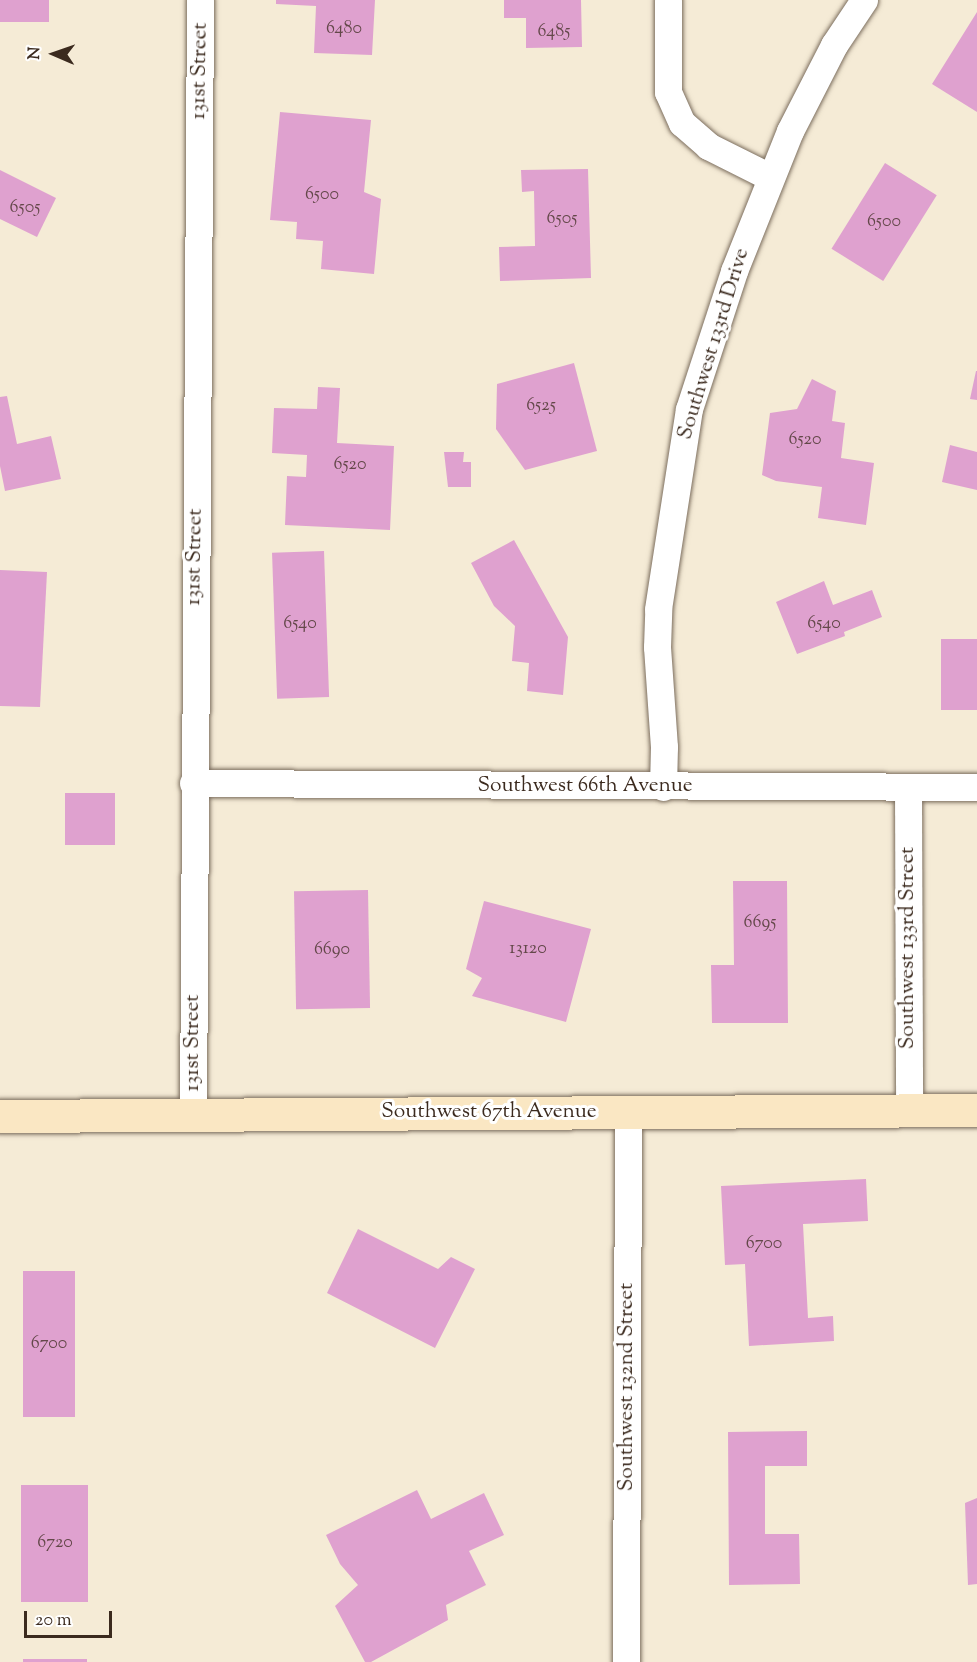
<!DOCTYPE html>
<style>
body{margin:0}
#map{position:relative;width:977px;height:1662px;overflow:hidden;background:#f5ebd6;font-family:"Sorts Mill Goudy",serif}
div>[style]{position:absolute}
.building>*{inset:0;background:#dfa1cf;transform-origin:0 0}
.roads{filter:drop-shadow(0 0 2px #7c6e5e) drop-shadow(0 0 2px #7c6e5e)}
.minor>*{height:27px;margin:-13.5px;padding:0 13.5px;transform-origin:13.5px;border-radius:13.5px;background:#fff}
.secondary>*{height:33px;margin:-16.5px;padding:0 16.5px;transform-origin:16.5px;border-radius:16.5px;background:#fae7c3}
span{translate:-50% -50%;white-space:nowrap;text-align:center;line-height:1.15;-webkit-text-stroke:6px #fff;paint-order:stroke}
.number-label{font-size:18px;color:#64484a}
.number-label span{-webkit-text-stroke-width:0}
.street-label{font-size:21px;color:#3b2a1e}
.north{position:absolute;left:24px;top:24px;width:60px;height:60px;-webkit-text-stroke:4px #fff;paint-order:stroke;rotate:272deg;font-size:16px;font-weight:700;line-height:24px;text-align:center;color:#3b2a1e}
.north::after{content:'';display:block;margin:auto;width:21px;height:27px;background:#3b2a1e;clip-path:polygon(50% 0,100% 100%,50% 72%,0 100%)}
.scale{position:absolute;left:24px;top:1611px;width:88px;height:27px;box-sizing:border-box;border:3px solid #3b2a1e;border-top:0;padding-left:8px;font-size:18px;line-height:21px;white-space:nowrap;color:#3b2a1e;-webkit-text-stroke:4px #fff;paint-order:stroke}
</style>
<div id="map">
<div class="building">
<div style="left:0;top:0;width:49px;height:22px"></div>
<div style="clip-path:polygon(276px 0,375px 0,372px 55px,314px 53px,316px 6px,276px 4px)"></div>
<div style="clip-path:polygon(504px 0,581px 0,582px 47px,526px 48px,526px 18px,504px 18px)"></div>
<div style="clip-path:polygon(977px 12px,977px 112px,932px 84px)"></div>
<div style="clip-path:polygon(280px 112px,371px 120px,364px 192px,381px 199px,374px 274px,321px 269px,323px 241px,296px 239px,297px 222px,270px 220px)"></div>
<div style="left:885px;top:163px;width:61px;height:101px;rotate:32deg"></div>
<div style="clip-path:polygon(588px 169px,591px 278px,500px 281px,499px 247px,535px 246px,534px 191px,522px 192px,521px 170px)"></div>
<div style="clip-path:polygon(0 170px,56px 198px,37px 237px,0 219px)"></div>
<div style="clip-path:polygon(574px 363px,597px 451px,525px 470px,496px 429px,497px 384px)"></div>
<div style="clip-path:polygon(976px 371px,977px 371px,977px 400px,970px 399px)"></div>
<div style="clip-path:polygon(812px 379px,836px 391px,832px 421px,845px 423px,841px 458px,874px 463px,866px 525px,818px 518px,822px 487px,776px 481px,762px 475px,770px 413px,797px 409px)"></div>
<div style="clip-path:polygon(318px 387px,340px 388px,337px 443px,394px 446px,390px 530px,285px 525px,287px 476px,306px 477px,307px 455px,272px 453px,274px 408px,317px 409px)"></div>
<div style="clip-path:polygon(7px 396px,17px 444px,51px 436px,61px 479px,5px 491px,0 466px,0 397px)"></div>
<div style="clip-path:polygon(950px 445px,977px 452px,977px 490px,942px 482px)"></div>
<div style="clip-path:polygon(444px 452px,464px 452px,463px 462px,471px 462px,471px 487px,448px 487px)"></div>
<div style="clip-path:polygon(514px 540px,568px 637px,563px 695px,527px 691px,529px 663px,512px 661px,515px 626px,494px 606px,471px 563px)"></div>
<div style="left:324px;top:551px;width:146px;height:52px;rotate:88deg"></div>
<div style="clip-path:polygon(0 570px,47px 572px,40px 707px,0 706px)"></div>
<div style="clip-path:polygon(824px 581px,833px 605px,872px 590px,882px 617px,844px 632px,845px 636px,797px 654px,776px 602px)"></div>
<div style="left:941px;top:639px;width:36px;height:71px"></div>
<div style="left:65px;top:793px;width:50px;height:52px"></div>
<div style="clip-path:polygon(733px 881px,787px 881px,788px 1023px,712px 1023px,711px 965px,734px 965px)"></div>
<div style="left:368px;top:890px;width:118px;height:74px;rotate:89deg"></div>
<div style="clip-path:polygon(484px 901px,591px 929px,566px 1022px,472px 996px,482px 978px,466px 969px)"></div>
<div style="clip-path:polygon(866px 1179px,868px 1221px,803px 1224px,808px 1318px,833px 1316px,834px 1341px,749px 1346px,745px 1264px,725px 1265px,721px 1186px)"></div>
<div style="clip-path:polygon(358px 1229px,438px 1269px,451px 1257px,475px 1269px,435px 1348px,327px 1293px)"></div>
<div style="left:23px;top:1271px;width:52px;height:146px"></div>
<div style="clip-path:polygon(807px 1431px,807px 1466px,765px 1466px,765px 1534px,799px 1534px,800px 1584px,729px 1585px,728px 1432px)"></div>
<div style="left:21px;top:1485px;width:67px;height:117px"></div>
<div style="clip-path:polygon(417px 1490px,431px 1519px,484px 1493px,504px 1535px,469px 1551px,486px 1585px,446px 1605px,448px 1620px,371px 1662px,365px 1662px,335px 1606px,358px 1585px,340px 1564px,326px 1535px)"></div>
<div style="clip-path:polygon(977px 1498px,977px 1584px,968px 1585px,965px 1503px)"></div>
<div style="left:23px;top:1659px;width:64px;height:3px"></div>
</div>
<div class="roads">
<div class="minor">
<div style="left:668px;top:0;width:92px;rotate:90deg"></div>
<div style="left:668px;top:92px;width:34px;rotate:66deg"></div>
<div style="left:682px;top:123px;width:35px;rotate:41deg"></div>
<div style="left:708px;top:146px;width:69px;rotate:26.6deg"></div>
<div style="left:193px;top:783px;width:784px;rotate:0.29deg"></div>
<div style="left:663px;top:787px;width:40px;rotate:-88.6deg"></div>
<div style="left:664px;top:747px;width:100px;rotate:-94deg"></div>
<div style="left:657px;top:647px;width:38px;rotate:-88deg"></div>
<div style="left:658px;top:609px;width:202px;rotate:-81.2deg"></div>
<div style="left:689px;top:409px;width:145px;rotate:-71.9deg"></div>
<div style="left:734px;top:271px;width:151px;rotate:-68.2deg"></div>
<div style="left:790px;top:131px;width:97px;rotate:-62.9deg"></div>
<div style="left:834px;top:45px;width:54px;rotate:-56.3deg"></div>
<div style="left:908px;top:787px;width:322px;rotate:89.8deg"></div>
<div style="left:193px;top:1114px;width:1114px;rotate:-89.64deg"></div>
<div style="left:626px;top:1662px;width:550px;rotate:-89.79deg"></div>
</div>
<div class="secondary">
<div style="left:0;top:1116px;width:977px;rotate:-0.35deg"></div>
</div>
</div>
<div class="number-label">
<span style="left:344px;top:29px">6480</span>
<span style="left:554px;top:32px">6485</span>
<span style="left:322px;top:195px">6500</span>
<span style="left:25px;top:208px">6505</span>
<span style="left:562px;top:219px">6505</span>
<span style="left:884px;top:222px">6500</span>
<span style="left:541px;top:406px">6525</span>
<span style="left:805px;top:440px">6520</span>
<span style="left:350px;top:465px">6520</span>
<span style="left:300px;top:624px">6540</span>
<span style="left:824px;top:624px">6540</span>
<span style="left:760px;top:923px">6695</span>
<span style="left:528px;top:949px">13120</span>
<span style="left:332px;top:950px">6690</span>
<span style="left:764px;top:1244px">6700</span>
<span style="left:49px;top:1344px">6700</span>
<span style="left:55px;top:1543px">6720</span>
</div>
<div class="street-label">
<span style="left:200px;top:71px;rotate:-89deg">131st Street</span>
<span style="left:714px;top:344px;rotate:-73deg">Southwest 133rd Drive</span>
<span style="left:195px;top:557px;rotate:-89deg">131st Street</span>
<span style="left:585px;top:786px">Southwest 66th Avenue</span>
<span style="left:908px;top:948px;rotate:-90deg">Southwest 133rd Street</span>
<span style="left:193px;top:1043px;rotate:-90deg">131st Street</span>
<span style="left:489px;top:1112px">Southwest 67th Avenue</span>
<span style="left:627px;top:1387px;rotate:-90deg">Southwest 132nd Street</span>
</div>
<div class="north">N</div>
<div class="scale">20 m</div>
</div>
